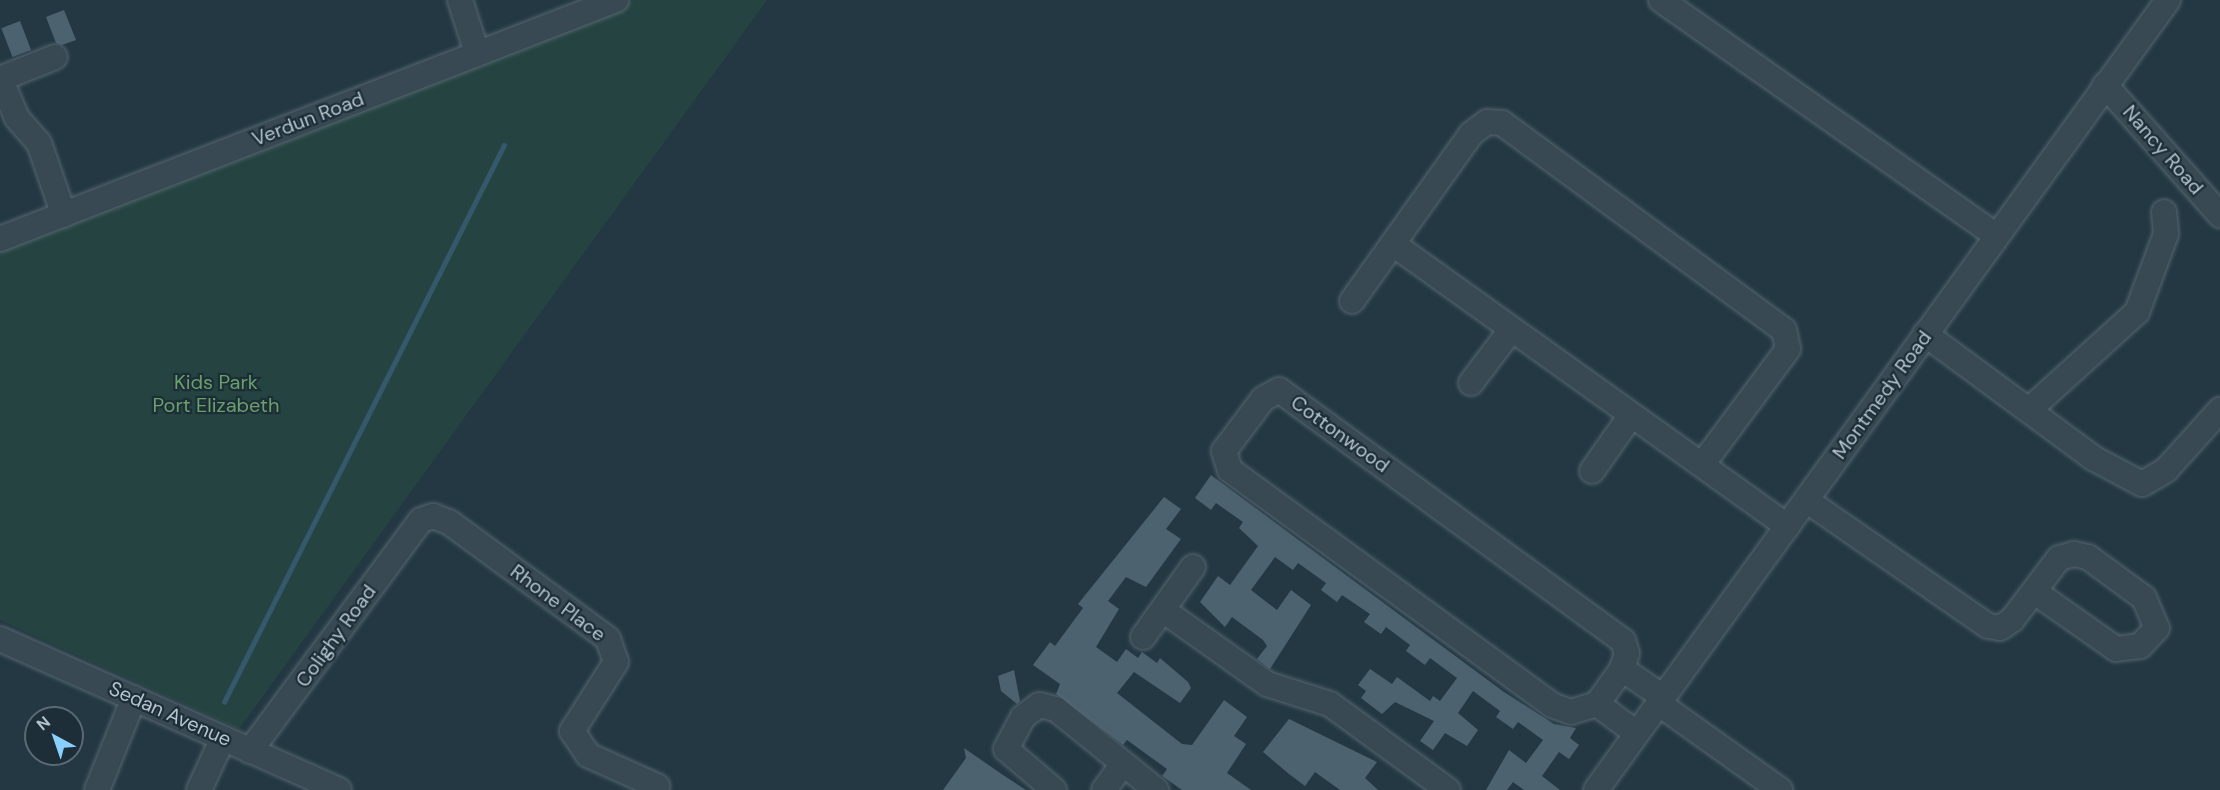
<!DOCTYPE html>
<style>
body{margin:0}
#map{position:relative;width:2220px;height:790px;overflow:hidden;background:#233843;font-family:"DM Sans",sans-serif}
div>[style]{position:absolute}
.green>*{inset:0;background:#254441}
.stream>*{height:4.5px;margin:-2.25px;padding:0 2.25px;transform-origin:2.25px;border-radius:2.25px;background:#36586c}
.building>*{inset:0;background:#4c626f;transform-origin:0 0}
.roads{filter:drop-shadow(0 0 2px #566670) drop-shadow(0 0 2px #566670)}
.minor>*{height:24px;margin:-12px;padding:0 12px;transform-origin:12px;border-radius:12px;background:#384953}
span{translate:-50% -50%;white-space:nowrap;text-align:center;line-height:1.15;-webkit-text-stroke:4.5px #1d2e38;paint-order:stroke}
.street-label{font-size:20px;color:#b5c3cd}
.park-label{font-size:20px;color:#6aa06a}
.north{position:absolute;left:24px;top:706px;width:60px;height:60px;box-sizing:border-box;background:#1d2e38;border:2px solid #5a6a74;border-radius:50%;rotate:320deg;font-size:16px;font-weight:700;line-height:24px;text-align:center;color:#b5c3cd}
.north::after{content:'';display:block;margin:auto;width:21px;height:27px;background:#88d0ff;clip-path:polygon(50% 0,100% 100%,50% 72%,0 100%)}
</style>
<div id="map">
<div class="green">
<div style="clip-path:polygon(634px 0,767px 0,239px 729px,0 620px,0 246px)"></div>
</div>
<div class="stream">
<div style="left:224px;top:702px;width:623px;rotate:-63.31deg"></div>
</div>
<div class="building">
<div style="clip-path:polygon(64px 10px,76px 40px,62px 45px,56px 43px,46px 17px)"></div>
<div style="left:20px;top:21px;width:31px;height:20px;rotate:69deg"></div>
<div style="clip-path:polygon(1211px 475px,1504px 692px,1554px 724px,1576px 728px,1570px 738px,1579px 745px,1569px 759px,1559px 752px,1542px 776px,1560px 790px,1524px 790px,1513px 782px,1507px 790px,1486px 790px,1509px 750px,1526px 763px,1543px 740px,1518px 722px,1513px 729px,1496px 717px,1500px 711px,1473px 691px,1458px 713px,1478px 730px,1467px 746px,1445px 733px,1433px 750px,1420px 741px,1434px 721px,1395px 702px,1382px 714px,1361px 698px,1366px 691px,1358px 685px,1370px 669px,1392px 684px,1397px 677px,1430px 701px,1433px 696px,1440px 701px,1457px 678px,1430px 658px,1425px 665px,1406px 651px,1410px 645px,1386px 627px,1381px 634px,1364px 622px,1370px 614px,1342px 595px,1337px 602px,1321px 590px,1326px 583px,1298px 563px,1293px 570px,1275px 557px,1251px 590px,1277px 610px,1291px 590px,1311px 605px,1270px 669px,1257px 659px,1267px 646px,1263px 640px,1232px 617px,1225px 627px,1200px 602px,1218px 576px,1230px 585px,1258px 546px,1239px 528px,1243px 522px,1216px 503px,1211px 510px,1195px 498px)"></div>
<div style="clip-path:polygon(1164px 497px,1181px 509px,1166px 529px,1181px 539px,1146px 587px,1126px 577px,1108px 601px,1119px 609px,1096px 647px,1117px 662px,1126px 649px,1138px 658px,1142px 652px,1157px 663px,1160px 658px,1188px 682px,1191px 688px,1180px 703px,1134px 672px,1117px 693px,1182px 744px,1192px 745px,1224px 700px,1247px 717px,1234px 736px,1246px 744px,1227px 773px,1251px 790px,1182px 790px,1162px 776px,1167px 769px,1127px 740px,1123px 745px,1056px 694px,1060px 684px,1033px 665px,1050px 642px,1055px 646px,1083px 608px,1078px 604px)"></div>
<div style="clip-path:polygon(1014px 670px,1020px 701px,1017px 704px,1001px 691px,998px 676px)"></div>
<div style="clip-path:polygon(1289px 719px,1377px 762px,1365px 778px,1378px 790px,1340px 790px,1315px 772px,1305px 786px,1289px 774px,1263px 752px)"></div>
<div style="clip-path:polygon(964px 748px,1003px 775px,1026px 790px,943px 790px,966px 758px)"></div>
</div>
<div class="roads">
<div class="minor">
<div style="left:460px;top:0;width:56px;rotate:72.2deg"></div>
<div style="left:1661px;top:0;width:408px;rotate:35.1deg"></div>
<div style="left:0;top:78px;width:43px;rotate:67deg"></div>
<div style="left:17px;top:118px;width:33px;rotate:49deg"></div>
<div style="left:39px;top:143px;width:76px;rotate:70.9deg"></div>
<div style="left:0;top:79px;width:59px;rotate:-21.8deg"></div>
<div style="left:2105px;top:85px;width:174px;rotate:48.5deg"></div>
<div style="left:0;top:239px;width:661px;rotate:-21.21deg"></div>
<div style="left:1393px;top:244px;width:485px;rotate:35.6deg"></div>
<div style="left:1352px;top:301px;width:205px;rotate:-54.5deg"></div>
<div style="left:1471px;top:134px;width:20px;rotate:-37deg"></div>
<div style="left:1487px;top:122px;width:15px;rotate:4deg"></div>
<div style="left:1502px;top:123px;width:350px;rotate:36.3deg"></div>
<div style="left:1784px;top:330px;width:19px;rotate:78deg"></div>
<div style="left:1788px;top:349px;width:144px;rotate:126.6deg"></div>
<div style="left:1925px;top:334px;width:209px;rotate:36.4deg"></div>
<div style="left:2093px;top:458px;width:55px;rotate:28deg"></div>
<div style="left:2142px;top:484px;width:28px;rotate:-30deg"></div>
<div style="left:2166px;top:470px;width:81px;rotate:-48deg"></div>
<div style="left:1471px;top:383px;width:66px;rotate:-53deg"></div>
<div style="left:1279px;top:390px;width:426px;rotate:36.1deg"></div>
<div style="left:1623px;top:641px;width:13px;rotate:72deg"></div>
<div style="left:1627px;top:653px;width:17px;rotate:107deg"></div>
<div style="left:1622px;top:669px;width:43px;rotate:125.5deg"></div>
<div style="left:1597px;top:704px;width:27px;rotate:163deg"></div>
<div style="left:1571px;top:712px;width:20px;rotate:-160deg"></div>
<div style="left:1552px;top:705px;width:399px;rotate:-143.9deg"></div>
<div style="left:1230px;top:470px;width:20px;rotate:-108deg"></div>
<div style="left:1224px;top:451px;width:65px;rotate:-53.1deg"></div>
<div style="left:1263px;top:399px;width:18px;rotate:-29deg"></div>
<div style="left:2029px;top:410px;width:146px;rotate:-42.2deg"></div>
<div style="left:2137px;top:312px;width:83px;rotate:-69.6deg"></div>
<div style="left:2166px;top:234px;width:22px;rotate:-95deg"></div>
<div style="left:1592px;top:471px;width:66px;rotate:-54.9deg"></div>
<div style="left:1806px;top:500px;width:221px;rotate:34.7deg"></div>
<div style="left:1988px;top:626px;width:12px;rotate:9deg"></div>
<div style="left:2000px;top:628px;width:14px;rotate:-34deg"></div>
<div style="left:2012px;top:620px;width:78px;rotate:-52.8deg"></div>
<div style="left:2059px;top:558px;width:16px;rotate:-15deg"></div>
<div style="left:2074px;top:554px;width:14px;rotate:12deg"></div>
<div style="left:2088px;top:557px;width:69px;rotate:36.2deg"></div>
<div style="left:2144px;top:598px;width:33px;rotate:67deg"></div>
<div style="left:2157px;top:628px;width:25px;rotate:133deg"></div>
<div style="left:2140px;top:646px;width:24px;rotate:173deg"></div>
<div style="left:2116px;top:649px;width:99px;rotate:-144.9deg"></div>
<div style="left:1163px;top:610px;width:128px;rotate:35.4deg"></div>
<div style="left:1267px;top:684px;width:66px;rotate:17.6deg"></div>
<div style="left:1330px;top:704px;width:146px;rotate:36.1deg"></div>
<div style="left:1143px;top:637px;width:86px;rotate:-54.5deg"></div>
<div style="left:0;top:639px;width:371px;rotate:24deg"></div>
<div style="left:1622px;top:669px;width:50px;rotate:34.3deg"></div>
<div style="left:1658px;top:703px;width:150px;rotate:35.5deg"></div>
<div style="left:1597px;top:704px;width:49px;rotate:36.6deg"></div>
<div style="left:250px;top:751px;width:287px;rotate:-53.5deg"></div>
<div style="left:421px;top:520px;width:13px;rotate:-18deg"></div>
<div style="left:433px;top:516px;width:17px;rotate:21deg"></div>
<div style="left:449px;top:522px;width:197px;rotate:36.3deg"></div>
<div style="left:608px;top:639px;width:24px;rotate:71deg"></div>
<div style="left:616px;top:662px;width:82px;rotate:122.5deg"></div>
<div style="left:572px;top:731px;width:29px;rotate:56deg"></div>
<div style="left:588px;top:755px;width:76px;rotate:24.2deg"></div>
<div style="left:97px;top:790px;width:99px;rotate:-68.1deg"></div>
<div style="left:199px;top:790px;width:57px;rotate:-65.2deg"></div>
<div style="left:1054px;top:790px;width:63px;rotate:-139.5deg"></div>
<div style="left:1006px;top:749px;width:36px;rotate:-62deg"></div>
<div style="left:1023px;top:717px;width:20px;rotate:-37deg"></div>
<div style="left:1039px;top:705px;width:17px;rotate:13deg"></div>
<div style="left:1056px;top:709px;width:129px;rotate:39deg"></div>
<div style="left:1104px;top:790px;width:32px;rotate:-54deg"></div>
<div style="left:1596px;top:790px;width:975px;rotate:-54.09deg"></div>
</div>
</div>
<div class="street-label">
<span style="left:308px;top:119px;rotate:-21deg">Verdun Road</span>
<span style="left:2163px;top:150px;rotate:49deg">Nancy Road</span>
<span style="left:1882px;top:395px;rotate:-54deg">Montmedy Road</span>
<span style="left:1340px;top:434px;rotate:36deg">Cottonwood</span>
<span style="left:558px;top:603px;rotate:37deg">Rhone Place</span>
<span style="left:336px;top:636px;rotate:-54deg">Colighy Road</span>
<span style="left:170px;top:714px;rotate:24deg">Sedan Avenue</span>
</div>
<div class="park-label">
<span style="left:216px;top:394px">Kids Park<br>Port Elizabeth</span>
</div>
<div class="north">N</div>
</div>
